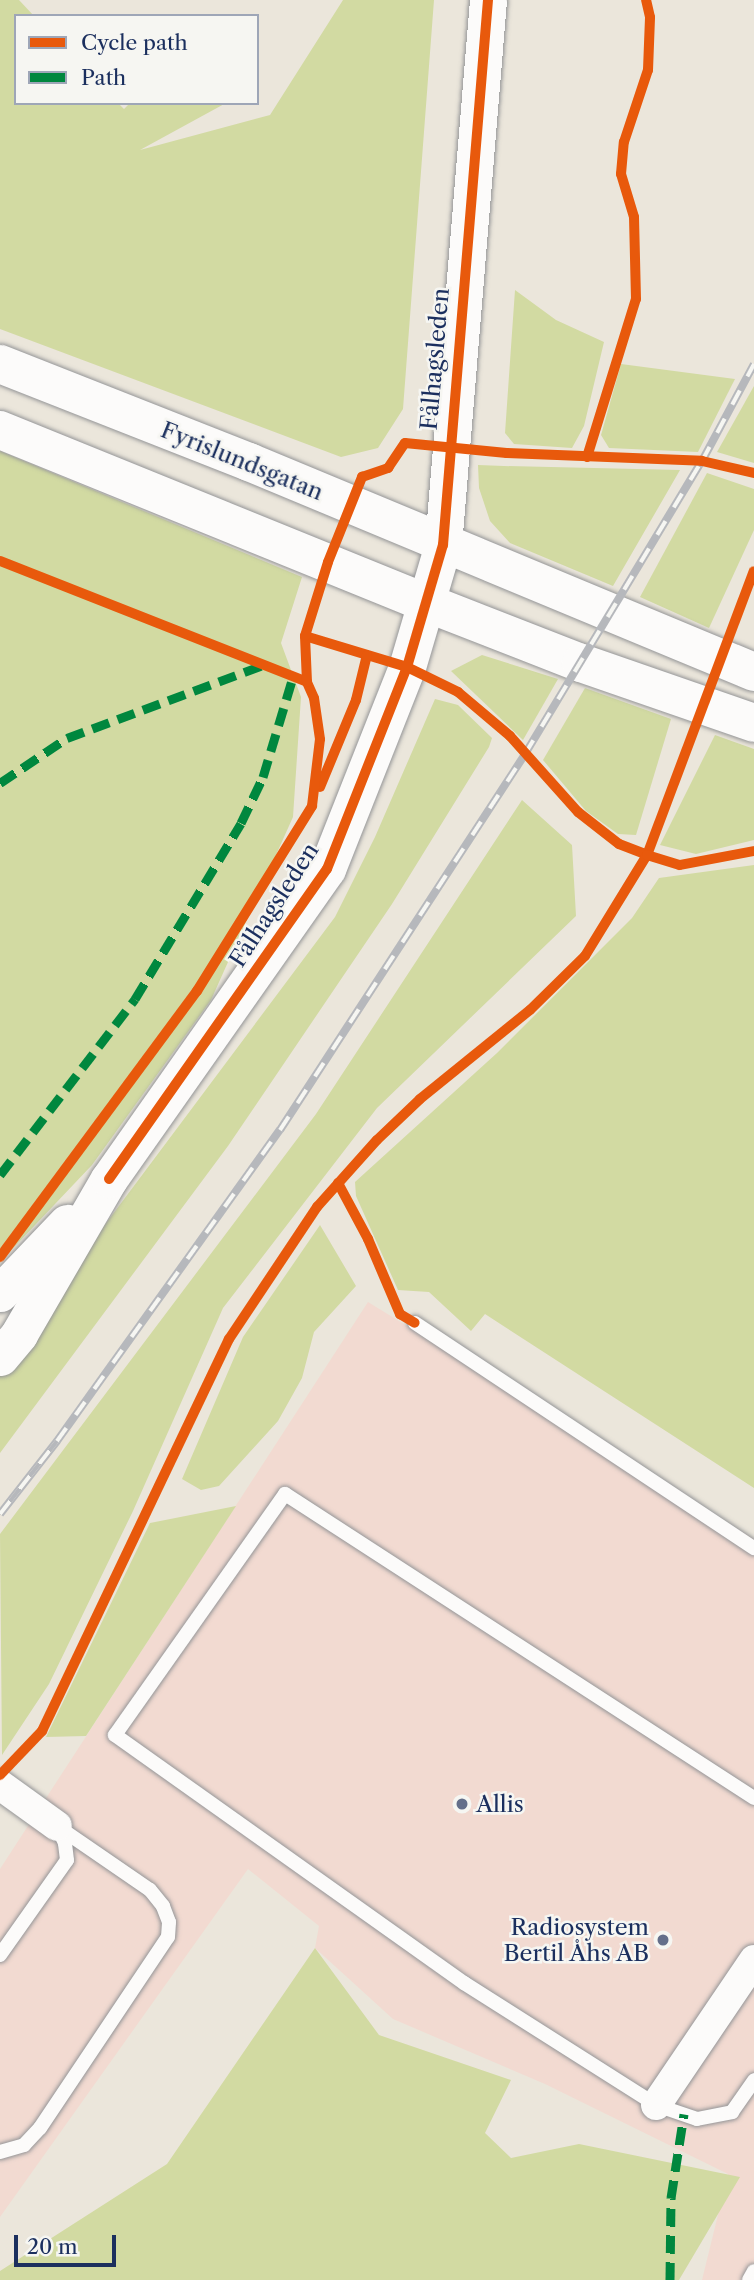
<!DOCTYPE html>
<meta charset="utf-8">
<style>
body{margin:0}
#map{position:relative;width:754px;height:2280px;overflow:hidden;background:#ebe6db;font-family:"Libre Caslon Text",serif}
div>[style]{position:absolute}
.built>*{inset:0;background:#f2dad1}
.green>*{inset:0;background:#d2daa2}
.roads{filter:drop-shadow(0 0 2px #949597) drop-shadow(0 0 2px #949597)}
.service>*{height:14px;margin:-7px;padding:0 7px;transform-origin:7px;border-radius:7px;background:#fcfbfa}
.minor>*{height:30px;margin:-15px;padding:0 15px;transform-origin:15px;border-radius:15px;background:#fcfbfa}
.tertiary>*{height:37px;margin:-18.5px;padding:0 18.5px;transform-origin:18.5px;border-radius:18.5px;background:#fcfbfa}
.secondary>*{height:38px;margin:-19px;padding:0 19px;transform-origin:19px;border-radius:19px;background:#fcfbfa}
.rail>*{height:8px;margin-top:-4px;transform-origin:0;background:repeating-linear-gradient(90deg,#f6f6f2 0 16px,#b6b8bc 0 32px);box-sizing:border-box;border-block:2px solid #b6b8bc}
.quiet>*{height:9px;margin-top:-4.5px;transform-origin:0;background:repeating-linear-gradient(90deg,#00873e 0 18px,transparent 0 27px)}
.cycleway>*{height:10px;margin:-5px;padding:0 5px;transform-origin:5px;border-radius:5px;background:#e8590c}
.dots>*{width:19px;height:19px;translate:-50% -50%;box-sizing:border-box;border:4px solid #f6f6f2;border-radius:50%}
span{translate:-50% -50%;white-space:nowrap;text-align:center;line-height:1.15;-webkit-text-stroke:5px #f6f6f2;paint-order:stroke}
.street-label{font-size:23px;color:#1b2f5e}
.poi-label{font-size:23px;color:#1b2f5e}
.left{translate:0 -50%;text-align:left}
.right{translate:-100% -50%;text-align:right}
.legend{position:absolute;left:14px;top:14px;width:245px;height:91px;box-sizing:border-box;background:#f6f6f2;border:2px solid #9ea6b7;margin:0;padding:9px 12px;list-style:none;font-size:21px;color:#1b2f5e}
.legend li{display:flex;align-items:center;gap:14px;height:35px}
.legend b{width:35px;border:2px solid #9ea6b7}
.scale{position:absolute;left:14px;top:2235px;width:102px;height:32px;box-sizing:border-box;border:4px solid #1b2f5e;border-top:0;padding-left:9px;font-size:21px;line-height:24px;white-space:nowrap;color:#1b2f5e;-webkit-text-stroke:5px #f6f6f2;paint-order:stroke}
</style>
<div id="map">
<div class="built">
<div style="clip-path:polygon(368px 1302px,754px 1539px,754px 2280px,702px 2280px,728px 2174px,545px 2084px,393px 2019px,315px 1948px,319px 1926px,248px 1869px,0 2217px,0 1869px)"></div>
</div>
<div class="green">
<div style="clip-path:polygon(0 0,19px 0,34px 16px,16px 16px,16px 103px,118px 103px,124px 109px,130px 103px,226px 103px,140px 150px,270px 115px,343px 0,434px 0,403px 409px,378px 448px,341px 457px,0 329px)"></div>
<div style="clip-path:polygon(515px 290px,556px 320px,604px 342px,584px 426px,572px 448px,514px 444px,505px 433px)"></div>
<div style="clip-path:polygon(621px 364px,735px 379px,698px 452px,609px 448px,601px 435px)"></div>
<div style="clip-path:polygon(754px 386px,754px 463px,717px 452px)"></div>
<div style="clip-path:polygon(0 451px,302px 577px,281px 643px,301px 697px,293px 817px,211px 1000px,92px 1165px,0 1262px)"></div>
<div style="clip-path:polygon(478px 465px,504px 466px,680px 470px,613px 586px,510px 543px,490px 521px,479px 488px)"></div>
<div style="clip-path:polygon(707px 473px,754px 489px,754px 530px,709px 628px,640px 597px)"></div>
<div style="clip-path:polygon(482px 655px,558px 679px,523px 740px,451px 671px)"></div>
<div style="clip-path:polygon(585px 688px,671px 719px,636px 835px,618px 834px,586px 811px,543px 760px)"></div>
<div style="clip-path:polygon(435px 699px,458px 705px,492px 738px,489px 747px,392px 904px,228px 1146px,0 1453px,0 1365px,335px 917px,375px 837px)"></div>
<div style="clip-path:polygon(715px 735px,754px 749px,754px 840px,696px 854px,660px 845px)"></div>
<div style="clip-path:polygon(522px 800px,572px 845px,576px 916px,377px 1108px,223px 1308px,133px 1511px,49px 1684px,2px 1755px,0 1534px,316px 1114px)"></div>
<div style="clip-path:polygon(754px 865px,754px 1488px,485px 1314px,471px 1331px,429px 1292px,398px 1290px,356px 1196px,355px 1182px,497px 1053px,632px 918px,659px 878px)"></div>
<div style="clip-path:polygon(320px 1225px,356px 1286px,314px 1332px,302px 1378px,278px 1421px,219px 1486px,201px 1490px,182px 1479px,243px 1337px)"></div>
<div style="clip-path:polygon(236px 1506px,86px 1736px,46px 1737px,150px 1523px)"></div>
<div style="clip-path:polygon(315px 1948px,379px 2035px,511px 2080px,485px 2133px,511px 2158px,579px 2144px,740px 2177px,679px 2280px,0 2280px,0 2271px,167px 2164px)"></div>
</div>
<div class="roads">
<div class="service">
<div style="left:415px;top:1323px;width:407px;rotate:33.6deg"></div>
<div style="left:754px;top:1798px;width:559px;rotate:-147.05deg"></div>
<div style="left:285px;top:1494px;width:295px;rotate:125.2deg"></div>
<div style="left:115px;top:1735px;width:428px;rotate:35.4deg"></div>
<div style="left:464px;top:1983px;width:227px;rotate:32.4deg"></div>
<div style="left:656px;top:2105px;width:43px;rotate:18.9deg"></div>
<div style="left:697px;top:2119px;width:36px;rotate:-11deg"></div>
<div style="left:732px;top:2112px;width:39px;rotate:-55deg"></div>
<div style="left:0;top:1955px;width:116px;rotate:-54.8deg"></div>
<div style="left:67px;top:1860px;width:17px;rotate:-97deg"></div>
<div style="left:65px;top:1843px;width:17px;rotate:-115deg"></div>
<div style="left:0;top:2152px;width:25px;rotate:-16deg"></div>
<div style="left:24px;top:2145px;width:23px;rotate:-47deg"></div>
<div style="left:40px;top:2128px;width:230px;rotate:-56.2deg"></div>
<div style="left:168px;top:1937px;width:15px;rotate:-86deg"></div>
<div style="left:169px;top:1922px;width:17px;rotate:-111deg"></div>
<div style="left:163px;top:1906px;width:21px;rotate:-129deg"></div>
<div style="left:150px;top:1890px;width:113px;rotate:-145.5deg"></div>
<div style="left:749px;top:2280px;width:10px;rotate:-61deg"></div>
</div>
<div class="minor">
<div style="left:0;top:1785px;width:70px;rotate:35.7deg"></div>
<div style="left:656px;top:2105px;width:175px;rotate:-55.9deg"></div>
</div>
<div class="tertiary">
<div style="left:0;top:1293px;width:97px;rotate:-46.3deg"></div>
<div style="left:0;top:1357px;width:30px;rotate:-50deg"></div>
<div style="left:19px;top:1334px;width:179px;rotate:-59.9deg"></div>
<div style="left:109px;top:1179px;width:379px;rotate:-54.9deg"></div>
<div style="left:327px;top:869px;width:217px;rotate:-68.4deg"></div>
<div style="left:407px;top:667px;width:127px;rotate:-73.6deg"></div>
<div style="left:443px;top:545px;width:547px;rotate:-85.28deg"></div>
</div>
<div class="secondary">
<div style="left:0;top:364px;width:268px;rotate:21.5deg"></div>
<div style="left:249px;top:462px;width:547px;rotate:22.58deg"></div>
<div style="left:0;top:430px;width:461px;rotate:22.1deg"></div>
<div style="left:427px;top:603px;width:165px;rotate:21.3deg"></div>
<div style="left:581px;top:663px;width:183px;rotate:19.1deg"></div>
</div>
</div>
<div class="rail">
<div style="left:0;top:1514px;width:93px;rotate:-52deg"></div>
<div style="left:57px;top:1441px;width:383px;rotate:-54.4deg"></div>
<div style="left:280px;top:1130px;width:449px;rotate:-56.9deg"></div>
<div style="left:525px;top:754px;width:342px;rotate:-58.9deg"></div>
<div style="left:702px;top:461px;width:110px;rotate:-61.8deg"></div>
</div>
<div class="quiet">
<div style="left:0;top:783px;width:81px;rotate:-33.9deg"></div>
<div style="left:67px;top:738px;width:209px;rotate:-20.4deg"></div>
<div style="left:0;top:1175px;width:222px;rotate:-52.5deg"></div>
<div style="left:135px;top:999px;width:205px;rotate:-58.9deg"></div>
<div style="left:241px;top:823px;width:51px;rotate:-64.4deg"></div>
<div style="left:263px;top:777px;width:104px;rotate:-73.3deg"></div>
<div style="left:670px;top:2280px;width:82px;rotate:-89.3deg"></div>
<div style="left:671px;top:2198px;width:85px;rotate:-81.2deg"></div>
</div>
<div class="cycleway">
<div style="left:587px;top:457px;width:165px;rotate:-72.8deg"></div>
<div style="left:636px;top:299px;width:82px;rotate:-91.4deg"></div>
<div style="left:634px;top:217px;width:45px;rotate:-106.8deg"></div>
<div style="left:621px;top:174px;width:32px;rotate:-85deg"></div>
<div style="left:624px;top:142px;width:76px;rotate:-71.6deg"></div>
<div style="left:648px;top:70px;width:53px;rotate:-87.8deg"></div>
<div style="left:650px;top:17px;width:17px;rotate:-103deg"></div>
<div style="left:0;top:561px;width:330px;rotate:21.5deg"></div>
<div style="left:305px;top:636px;width:107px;rotate:16.9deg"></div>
<div style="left:407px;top:667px;width:57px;rotate:26.1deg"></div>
<div style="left:458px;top:692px;width:68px;rotate:40.2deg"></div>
<div style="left:510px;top:736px;width:102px;rotate:48.2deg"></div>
<div style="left:578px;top:812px;width:52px;rotate:38deg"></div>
<div style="left:619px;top:844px;width:30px;rotate:21deg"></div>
<div style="left:647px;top:855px;width:303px;rotate:-69.4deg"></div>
<div style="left:320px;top:787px;width:94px;rotate:-67.5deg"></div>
<div style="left:356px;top:700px;width:46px;rotate:-76.3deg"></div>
<div style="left:109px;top:1179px;width:379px;rotate:-54.9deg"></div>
<div style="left:327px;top:869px;width:217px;rotate:-68.4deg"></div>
<div style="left:407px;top:667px;width:127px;rotate:-73.6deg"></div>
<div style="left:443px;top:545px;width:547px;rotate:-85.28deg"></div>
<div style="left:338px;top:1183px;width:64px;rotate:61.8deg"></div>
<div style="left:368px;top:1239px;width:82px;rotate:66.9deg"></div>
<div style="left:400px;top:1314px;width:17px;rotate:31deg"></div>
<div style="left:0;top:1257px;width:331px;rotate:-53.5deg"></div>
<div style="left:197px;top:991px;width:218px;rotate:-58.1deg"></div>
<div style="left:312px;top:806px;width:67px;rotate:-83.2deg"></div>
<div style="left:320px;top:739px;width:41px;rotate:-98.3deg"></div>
<div style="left:314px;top:698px;width:17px;rotate:-114deg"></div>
<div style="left:307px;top:682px;width:46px;rotate:-92.5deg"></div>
<div style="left:305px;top:636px;width:77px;rotate:-72.7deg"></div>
<div style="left:328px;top:562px;width:92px;rotate:-68.2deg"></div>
<div style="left:362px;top:477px;width:28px;rotate:-19deg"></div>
<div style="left:388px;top:468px;width:30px;rotate:-56deg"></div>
<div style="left:405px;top:443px;width:102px;rotate:5.6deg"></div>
<div style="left:507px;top:453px;width:195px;rotate:2.3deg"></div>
<div style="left:702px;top:461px;width:53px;rotate:13deg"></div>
<div style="left:0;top:1775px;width:61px;rotate:-46.3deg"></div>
<div style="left:42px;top:1731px;width:434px;rotate:-64.5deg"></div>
<div style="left:229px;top:1339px;width:159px;rotate:-56.3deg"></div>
<div style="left:317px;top:1207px;width:90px;rotate:-48.2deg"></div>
<div style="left:377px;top:1140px;width:59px;rotate:-43.6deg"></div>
<div style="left:420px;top:1099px;width:141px;rotate:-39deg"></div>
<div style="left:530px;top:1010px;width:77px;rotate:-44.5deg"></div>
<div style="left:585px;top:956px;width:119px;rotate:-58.5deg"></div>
<div style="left:647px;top:855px;width:34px;rotate:17deg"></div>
<div style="left:680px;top:865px;width:75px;rotate:-10.7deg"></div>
</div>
<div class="dots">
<div style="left:462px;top:1804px;background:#646f8a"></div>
<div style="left:663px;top:1940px;background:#646f8a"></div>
</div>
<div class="street-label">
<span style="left:435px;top:359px;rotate:-85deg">Fålhagsleden</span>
<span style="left:242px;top:461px;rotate:22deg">Fyrislundsgatan</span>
<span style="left:274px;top:905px;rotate:-57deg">Fålhagsleden</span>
</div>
<div class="poi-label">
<span class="left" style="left:476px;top:1804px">Allis</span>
<span class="right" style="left:649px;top:1940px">Radiosystem<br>Bertil Åhs AB</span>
</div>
<ul class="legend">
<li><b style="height:9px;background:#e8590c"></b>Cycle path</li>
<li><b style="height:9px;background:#00873e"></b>Path</li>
</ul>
<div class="scale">20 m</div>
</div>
